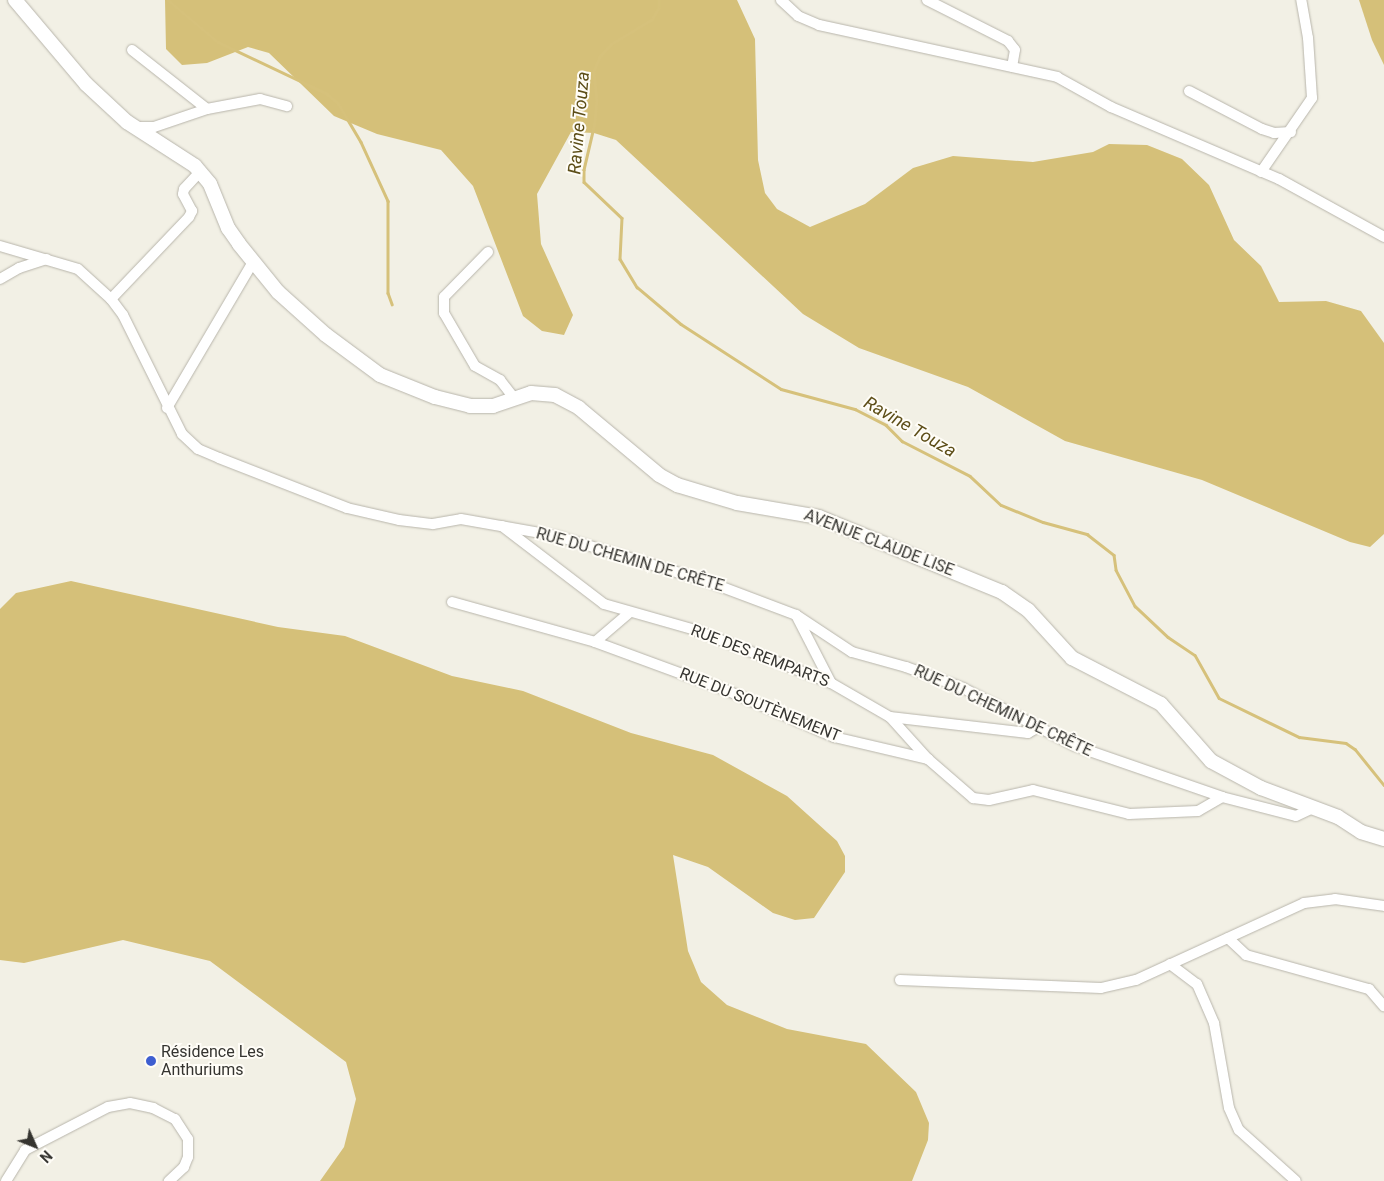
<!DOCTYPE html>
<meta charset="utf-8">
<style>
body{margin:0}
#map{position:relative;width:1384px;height:1181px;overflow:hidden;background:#f2f0e5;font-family:Roboto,sans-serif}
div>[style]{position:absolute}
.forest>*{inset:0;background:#d5c079}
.stream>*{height:2.5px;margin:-1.25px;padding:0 1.25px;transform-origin:1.25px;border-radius:1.25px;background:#d6c17b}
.roads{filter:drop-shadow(0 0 1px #b8b5ab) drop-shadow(0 0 1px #b8b5ab)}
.street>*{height:10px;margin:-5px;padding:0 5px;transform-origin:5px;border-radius:5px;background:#fff}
.secondary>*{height:14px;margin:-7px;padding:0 7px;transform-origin:7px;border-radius:7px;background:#fff}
.dots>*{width:14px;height:14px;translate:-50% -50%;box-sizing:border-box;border:2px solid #fffdf7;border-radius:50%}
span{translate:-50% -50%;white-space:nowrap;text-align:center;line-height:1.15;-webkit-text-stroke:4px #fffdf7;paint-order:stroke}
.street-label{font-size:16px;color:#353430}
.poi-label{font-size:16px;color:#353430}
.left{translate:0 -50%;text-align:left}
.water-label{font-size:18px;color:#5d4e18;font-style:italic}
.north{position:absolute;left:10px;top:1121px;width:50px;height:50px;-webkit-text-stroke:4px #fffdf7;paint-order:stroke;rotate:134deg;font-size:14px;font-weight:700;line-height:20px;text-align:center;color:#353430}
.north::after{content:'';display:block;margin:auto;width:18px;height:22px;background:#353430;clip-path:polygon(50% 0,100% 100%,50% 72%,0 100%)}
</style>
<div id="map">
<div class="forest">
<div style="clip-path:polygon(165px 0,737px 0,755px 39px,758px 160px,765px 193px,777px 209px,810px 227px,865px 204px,913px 168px,953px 156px,1033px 162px,1093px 152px,1109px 144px,1147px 145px,1182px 159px,1209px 185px,1234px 240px,1261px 266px,1279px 302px,1326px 301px,1361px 311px,1384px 343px,1384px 534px,1370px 547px,1350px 542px,1202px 480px,1065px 441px,968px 387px,859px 348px,803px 314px,616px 140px,594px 133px,571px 132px,537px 194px,541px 244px,573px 315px,564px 335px,542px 331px,523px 316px,473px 186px,441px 150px,377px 134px,334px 116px,269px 53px,248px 47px,207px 63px,182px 65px,166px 49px)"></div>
<div style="clip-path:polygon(1359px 0,1384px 0,1384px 65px,1372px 40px)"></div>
<div style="clip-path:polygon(71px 581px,278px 627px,345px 636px,452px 676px,523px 691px,631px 733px,713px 755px,787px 796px,837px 841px,845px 856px,845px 872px,814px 918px,795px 920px,773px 913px,708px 867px,673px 855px,688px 951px,701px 982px,727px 1005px,787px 1029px,866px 1044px,916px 1092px,929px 1123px,928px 1140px,912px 1181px,320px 1181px,344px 1147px,356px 1099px,346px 1062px,210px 961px,123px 940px,24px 963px,0 960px,0 609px,16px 593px)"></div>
</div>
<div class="stream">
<div style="left:168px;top:0;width:65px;rotate:40deg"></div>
<div style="left:218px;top:42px;width:119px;rotate:25.3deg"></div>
<div style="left:326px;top:93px;width:16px;rotate:40deg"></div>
<div style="left:338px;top:103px;width:45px;rotate:59.5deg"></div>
<div style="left:361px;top:142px;width:65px;rotate:65.4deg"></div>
<div style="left:388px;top:201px;width:92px;rotate:90deg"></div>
<div style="left:388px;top:293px;width:12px;rotate:70deg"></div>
<div style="left:659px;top:0;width:8px;rotate:90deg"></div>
<div style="left:659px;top:8px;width:14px;rotate:120deg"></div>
<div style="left:652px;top:20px;width:47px;rotate:149deg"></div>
<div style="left:612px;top:44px;width:18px;rotate:133deg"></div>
<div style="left:600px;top:57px;width:16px;rotate:112deg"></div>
<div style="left:594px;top:72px;width:27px;rotate:84deg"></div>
<div style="left:597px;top:99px;width:24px;rotate:95deg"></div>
<div style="left:595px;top:123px;width:48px;rotate:103.2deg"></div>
<div style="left:584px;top:170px;width:12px;rotate:90deg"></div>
<div style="left:584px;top:182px;width:52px;rotate:43.5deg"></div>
<div style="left:622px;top:218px;width:41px;rotate:92.8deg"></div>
<div style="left:620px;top:259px;width:33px;rotate:59deg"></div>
<div style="left:637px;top:287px;width:57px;rotate:40.1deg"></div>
<div style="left:681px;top:324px;width:119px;rotate:33deg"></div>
<div style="left:781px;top:389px;width:77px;rotate:15.1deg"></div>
<div style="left:855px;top:409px;width:35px;rotate:27deg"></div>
<div style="left:886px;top:425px;width:23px;rotate:45deg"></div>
<div style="left:902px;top:441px;width:76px;rotate:27.2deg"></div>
<div style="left:970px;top:476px;width:42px;rotate:43.1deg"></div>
<div style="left:1001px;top:505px;width:45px;rotate:22deg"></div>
<div style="left:1043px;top:522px;width:46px;rotate:15.3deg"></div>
<div style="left:1087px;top:534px;width:34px;rotate:38deg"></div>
<div style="left:1114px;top:555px;width:15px;rotate:82deg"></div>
<div style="left:1116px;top:570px;width:41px;rotate:62.2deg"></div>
<div style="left:1135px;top:606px;width:45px;rotate:43.2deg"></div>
<div style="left:1168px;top:637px;width:32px;rotate:34deg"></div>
<div style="left:1195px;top:655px;width:49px;rotate:60.8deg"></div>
<div style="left:1219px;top:698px;width:89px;rotate:26deg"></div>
<div style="left:1299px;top:737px;width:47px;rotate:7.3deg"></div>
<div style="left:1346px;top:743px;width:11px;rotate:34deg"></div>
<div style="left:1355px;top:749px;width:46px;rotate:51.1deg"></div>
</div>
<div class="roads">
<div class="street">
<div style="left:781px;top:0;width:23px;rotate:43deg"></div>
<div style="left:798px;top:16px;width:23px;rotate:23deg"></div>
<div style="left:819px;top:25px;width:244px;rotate:12.3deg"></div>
<div style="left:1057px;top:77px;width:62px;rotate:29.1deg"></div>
<div style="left:1111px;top:107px;width:183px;rotate:23.2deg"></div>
<div style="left:1279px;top:179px;width:120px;rotate:28.9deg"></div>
<div style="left:927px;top:0;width:91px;rotate:26.8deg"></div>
<div style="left:1008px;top:41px;width:11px;rotate:52deg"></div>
<div style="left:1015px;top:50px;width:17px;rotate:100deg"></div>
<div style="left:132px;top:50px;width:95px;rotate:38.2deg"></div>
<div style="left:207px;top:109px;width:56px;rotate:161.2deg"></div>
<div style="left:154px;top:127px;width:18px;rotate:180deg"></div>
<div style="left:1189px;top:91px;width:82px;rotate:27.5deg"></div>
<div style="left:1262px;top:129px;width:13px;rotate:18deg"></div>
<div style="left:1274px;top:133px;width:17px;rotate:-3deg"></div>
<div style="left:207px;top:109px;width:54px;rotate:-10.7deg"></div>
<div style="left:260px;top:99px;width:28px;rotate:15deg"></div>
<div style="left:1261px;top:172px;width:90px;rotate:-55.4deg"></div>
<div style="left:1312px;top:98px;width:60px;rotate:-93.8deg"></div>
<div style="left:1308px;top:38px;width:39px;rotate:-100deg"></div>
<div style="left:0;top:246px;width:81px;rotate:16.4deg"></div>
<div style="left:78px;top:269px;width:45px;rotate:42.3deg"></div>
<div style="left:111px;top:299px;width:20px;rotate:53deg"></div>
<div style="left:123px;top:315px;width:133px;rotate:63.6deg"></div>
<div style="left:182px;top:434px;width:22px;rotate:43deg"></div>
<div style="left:198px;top:449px;width:23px;rotate:23deg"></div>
<div style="left:219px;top:458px;width:137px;rotate:21.3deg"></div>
<div style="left:347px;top:508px;width:53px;rotate:13deg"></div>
<div style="left:399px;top:520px;width:34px;rotate:7deg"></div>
<div style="left:433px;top:524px;width:28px;rotate:-10deg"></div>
<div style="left:461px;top:519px;width:97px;rotate:10deg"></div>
<div style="left:557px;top:536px;width:156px;rotate:16.8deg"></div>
<div style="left:706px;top:581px;width:96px;rotate:20.7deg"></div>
<div style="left:796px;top:615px;width:67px;rotate:33.5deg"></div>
<div style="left:852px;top:652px;width:56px;rotate:15.5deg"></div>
<div style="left:906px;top:667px;width:61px;rotate:20.2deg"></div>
<div style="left:963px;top:688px;width:126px;rotate:27.4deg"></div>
<div style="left:1075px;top:746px;width:156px;rotate:19.1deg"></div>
<div style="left:1222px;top:797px;width:76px;rotate:14.4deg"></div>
<div style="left:1296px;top:816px;width:17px;rotate:-25deg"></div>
<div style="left:488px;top:252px;width:63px;rotate:134.4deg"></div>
<div style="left:444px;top:297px;width:16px;rotate:90deg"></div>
<div style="left:444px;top:313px;width:61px;rotate:59.7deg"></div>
<div style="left:475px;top:366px;width:29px;rotate:29deg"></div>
<div style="left:500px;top:380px;width:23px;rotate:52deg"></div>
<div style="left:0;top:279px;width:22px;rotate:-30deg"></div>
<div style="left:19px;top:268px;width:29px;rotate:-18deg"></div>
<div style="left:111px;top:299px;width:113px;rotate:-46.4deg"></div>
<div style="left:189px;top:217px;width:7px;rotate:-63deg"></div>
<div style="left:192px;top:211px;width:19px;rotate:-118deg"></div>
<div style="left:183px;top:194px;width:5px;rotate:-79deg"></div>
<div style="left:184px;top:189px;width:23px;rotate:-47deg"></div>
<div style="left:167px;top:408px;width:169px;rotate:-59.5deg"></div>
<div style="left:502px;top:526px;width:128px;rotate:37.4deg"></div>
<div style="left:604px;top:604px;width:95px;rotate:15.9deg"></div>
<div style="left:695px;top:630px;width:146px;rotate:21.3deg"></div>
<div style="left:831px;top:683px;width:68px;rotate:30deg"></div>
<div style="left:890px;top:717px;width:139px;rotate:6.6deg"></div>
<div style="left:1028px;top:733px;width:10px;rotate:-29deg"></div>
<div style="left:452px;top:602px;width:148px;rotate:15.6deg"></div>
<div style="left:595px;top:642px;width:142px;rotate:20.2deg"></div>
<div style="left:728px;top:691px;width:116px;rotate:23.5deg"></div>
<div style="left:834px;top:737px;width:97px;rotate:13.2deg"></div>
<div style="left:796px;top:615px;width:76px;rotate:62.8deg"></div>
<div style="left:595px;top:642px;width:45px;rotate:-40.5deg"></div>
<div style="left:890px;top:717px;width:57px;rotate:47.9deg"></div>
<div style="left:928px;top:759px;width:60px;rotate:40.9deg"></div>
<div style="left:973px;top:798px;width:16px;rotate:7deg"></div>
<div style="left:989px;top:800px;width:45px;rotate:-12.8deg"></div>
<div style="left:1033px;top:790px;width:99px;rotate:14deg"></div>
<div style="left:1129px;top:814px;width:69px;rotate:-2.5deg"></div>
<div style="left:1198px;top:811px;width:28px;rotate:-30deg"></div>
<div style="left:1228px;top:938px;width:25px;rotate:43deg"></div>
<div style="left:1246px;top:955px;width:128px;rotate:15.5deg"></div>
<div style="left:1369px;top:989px;width:23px;rotate:49deg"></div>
<div style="left:1170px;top:964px;width:34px;rotate:37deg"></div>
<div style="left:1197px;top:984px;width:43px;rotate:66.4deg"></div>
<div style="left:1214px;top:1023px;width:86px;rotate:80deg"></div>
<div style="left:1229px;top:1108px;width:24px;rotate:66deg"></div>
<div style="left:1239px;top:1130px;width:76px;rotate:41.8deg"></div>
<div style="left:900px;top:980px;width:201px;rotate:2.3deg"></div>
<div style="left:1101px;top:988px;width:36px;rotate:-13deg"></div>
<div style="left:1136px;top:980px;width:185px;rotate:-24.6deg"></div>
<div style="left:1304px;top:903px;width:31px;rotate:-7deg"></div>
<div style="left:1335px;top:899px;width:49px;rotate:8.1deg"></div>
<div style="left:6px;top:1181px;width:36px;rotate:-58deg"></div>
<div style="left:25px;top:1150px;width:93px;rotate:-27.4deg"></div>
<div style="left:108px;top:1107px;width:22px;rotate:-10deg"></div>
<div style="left:130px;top:1103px;width:24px;rotate:12deg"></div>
<div style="left:153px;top:1108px;width:25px;rotate:27deg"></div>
<div style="left:175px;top:1119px;width:24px;rotate:57deg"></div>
<div style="left:188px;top:1139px;width:18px;rotate:90deg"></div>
<div style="left:188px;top:1157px;width:11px;rotate:112deg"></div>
<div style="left:184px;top:1167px;width:21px;rotate:137deg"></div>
</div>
<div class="secondary">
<div style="left:15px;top:0;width:110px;rotate:49.8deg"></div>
<div style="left:86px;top:84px;width:56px;rotate:42.8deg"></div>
<div style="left:127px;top:122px;width:81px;rotate:32.9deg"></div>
<div style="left:195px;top:166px;width:23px;rotate:50deg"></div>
<div style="left:210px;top:184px;width:48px;rotate:67.8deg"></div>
<div style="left:228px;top:228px;width:19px;rotate:55deg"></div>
<div style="left:239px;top:244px;width:62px;rotate:50.9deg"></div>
<div style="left:278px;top:292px;width:64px;rotate:41.9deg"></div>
<div style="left:326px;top:335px;width:67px;rotate:36.5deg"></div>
<div style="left:380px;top:375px;width:59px;rotate:21.8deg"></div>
<div style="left:435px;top:397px;width:36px;rotate:14deg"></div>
<div style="left:470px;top:406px;width:23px"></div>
<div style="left:493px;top:406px;width:40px;rotate:-18.9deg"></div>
<div style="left:531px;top:393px;width:24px;rotate:5deg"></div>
<div style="left:555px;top:395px;width:27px;rotate:28deg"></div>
<div style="left:579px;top:408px;width:104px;rotate:39.9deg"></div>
<div style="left:659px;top:475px;width:21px;rotate:29deg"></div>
<div style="left:677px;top:485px;width:63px;rotate:16.7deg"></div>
<div style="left:737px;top:503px;width:83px;rotate:9.7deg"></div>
<div style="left:819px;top:517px;width:198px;rotate:22.3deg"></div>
<div style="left:1002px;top:592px;width:32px;rotate:35deg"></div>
<div style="left:1028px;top:610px;width:65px;rotate:47.5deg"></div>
<div style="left:1072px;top:658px;width:100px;rotate:27.3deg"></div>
<div style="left:1161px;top:704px;width:76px;rotate:48.7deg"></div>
<div style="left:1211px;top:761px;width:57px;rotate:28.4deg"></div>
<div style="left:1261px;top:788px;width:82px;rotate:20.6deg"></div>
<div style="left:1338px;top:817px;width:27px;rotate:33deg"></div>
<div style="left:1361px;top:832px;width:24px;rotate:17deg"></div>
</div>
</div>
<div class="dots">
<div style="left:151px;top:1061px;background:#3e5ed0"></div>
</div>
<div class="street-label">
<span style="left:879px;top:543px;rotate:21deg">AVENUE CLAUDE LISE</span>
<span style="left:630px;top:560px;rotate:16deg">RUE DU CHEMIN DE CRÊTE</span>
<span style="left:760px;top:656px;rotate:21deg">RUE DES REMPARTS</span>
<span style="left:760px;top:705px;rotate:22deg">RUE DU SOUTÈNEMENT</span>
<span style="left:1003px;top:711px;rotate:25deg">RUE DU CHEMIN DE CRÊTE</span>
</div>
<div class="poi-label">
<span class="left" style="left:161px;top:1061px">Résidence Les<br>Anthuriums</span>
</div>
<div class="water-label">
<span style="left:579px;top:123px;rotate:-85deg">Ravine Touza</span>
<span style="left:910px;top:427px;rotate:30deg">Ravine Touza</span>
</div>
<div class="north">N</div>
</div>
